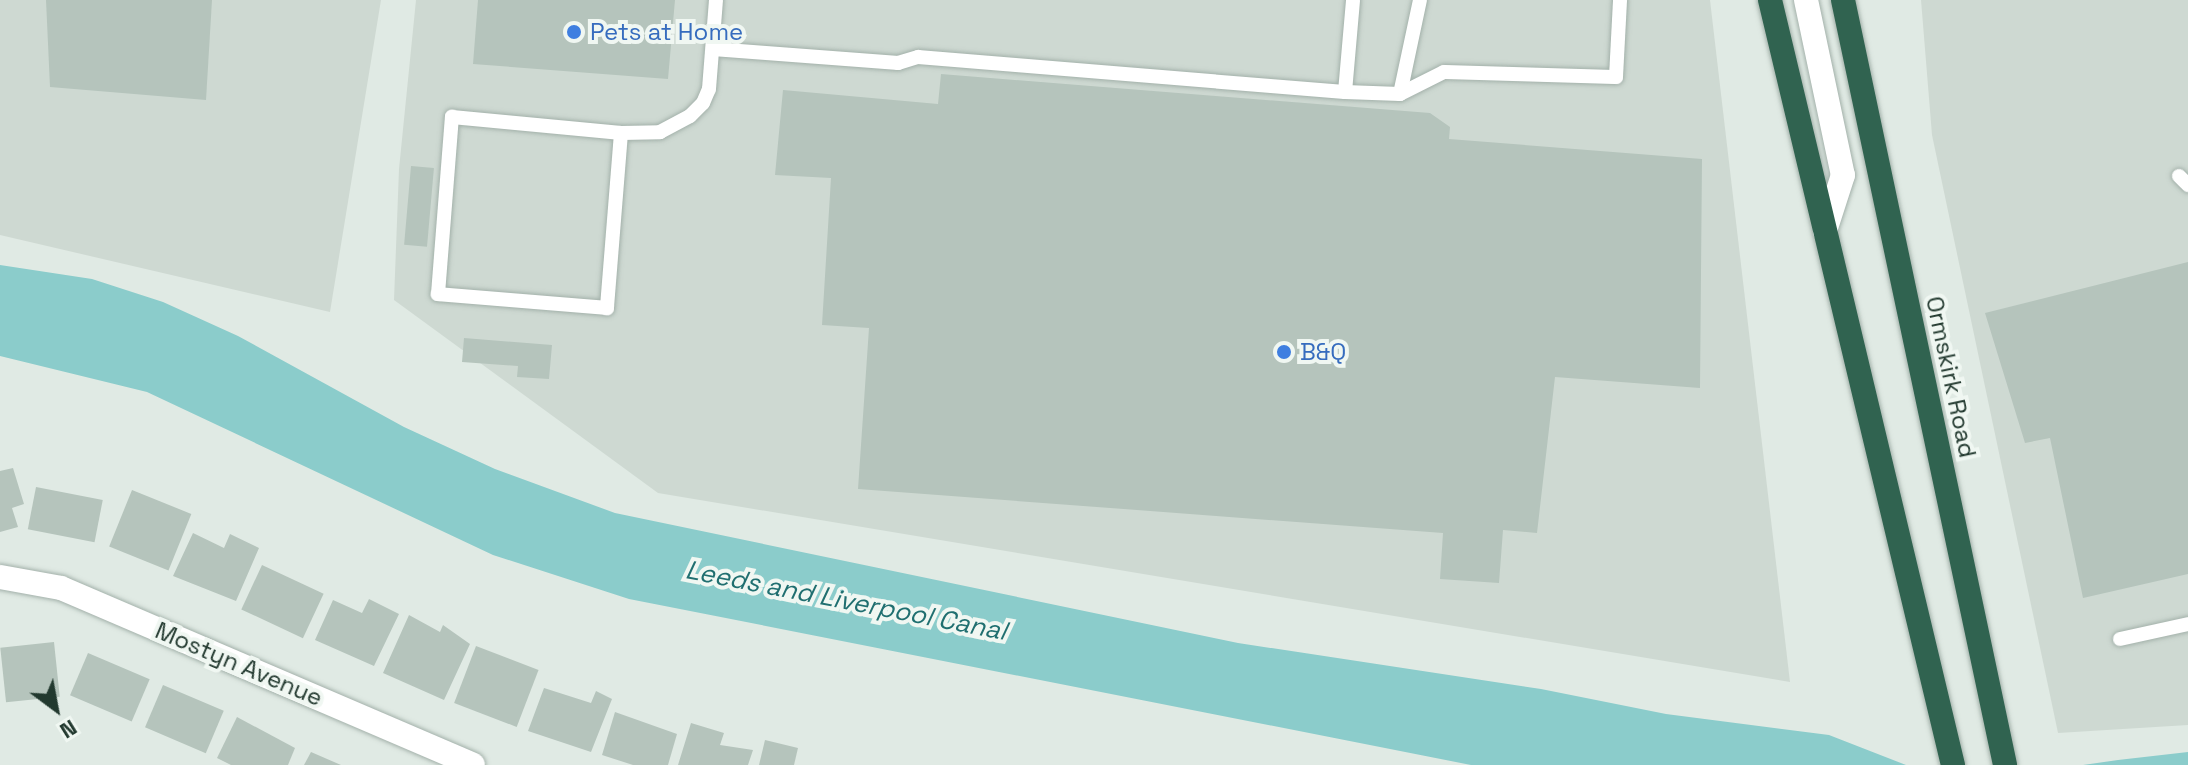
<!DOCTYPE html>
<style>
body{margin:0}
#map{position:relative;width:2188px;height:765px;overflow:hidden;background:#e0eae4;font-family:"Space Grotesk",sans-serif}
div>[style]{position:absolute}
.built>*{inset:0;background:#ced9d2}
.water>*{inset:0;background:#8bcccb}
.building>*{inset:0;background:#b5c4bc;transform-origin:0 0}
.roads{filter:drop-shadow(0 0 2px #a3b1aa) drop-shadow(0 0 2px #a3b1aa)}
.lane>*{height:14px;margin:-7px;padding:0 7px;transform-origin:7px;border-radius:7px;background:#fff}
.street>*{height:24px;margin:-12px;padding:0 12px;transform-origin:12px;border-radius:12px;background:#fff}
.highway>*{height:24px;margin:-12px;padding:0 12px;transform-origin:12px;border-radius:12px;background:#306350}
.dots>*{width:22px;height:22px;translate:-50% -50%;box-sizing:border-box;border:4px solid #f0f7f2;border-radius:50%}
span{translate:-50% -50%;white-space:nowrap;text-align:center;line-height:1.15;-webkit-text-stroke:8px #f0f7f2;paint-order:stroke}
.shop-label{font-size:24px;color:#366cbe}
.left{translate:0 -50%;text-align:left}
.street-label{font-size:24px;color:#22392f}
.water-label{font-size:26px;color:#206f70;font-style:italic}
.north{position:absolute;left:16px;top:669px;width:80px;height:80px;-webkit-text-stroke:6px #f0f7f2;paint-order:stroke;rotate:148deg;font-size:22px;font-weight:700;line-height:32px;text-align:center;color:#22392f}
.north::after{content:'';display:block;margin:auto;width:28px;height:36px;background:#22392f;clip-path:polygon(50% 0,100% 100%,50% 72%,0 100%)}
</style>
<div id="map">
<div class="built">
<div style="clip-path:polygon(0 0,381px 0,330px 312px,0 235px)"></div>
<div style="clip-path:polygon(416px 0,1710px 0,1790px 682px,658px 493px,394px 300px,399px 169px)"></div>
<div style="clip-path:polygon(1921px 0,2188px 0,2188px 725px,2058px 733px,1932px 135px)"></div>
</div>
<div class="water">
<div style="clip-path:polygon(0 265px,92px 279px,163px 302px,238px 336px,404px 427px,495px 469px,615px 513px,1238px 643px,1541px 689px,1666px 714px,1829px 735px,1906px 765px,1471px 765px,629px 599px,493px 555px,147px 392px,0 356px)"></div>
<div style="clip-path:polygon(2188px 752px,2188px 765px,2083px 765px,2118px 760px)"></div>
</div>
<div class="building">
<div style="clip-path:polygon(46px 0,212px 0,206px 100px,50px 87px)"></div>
<div style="clip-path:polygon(478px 0,675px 0,668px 79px,473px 64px)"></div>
<div style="clip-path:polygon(941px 74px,1430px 113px,1450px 127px,1449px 139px,1702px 159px,1700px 388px,1555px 377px,1537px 533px,1503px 530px,1499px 583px,1440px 579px,1443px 533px,858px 489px,869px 328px,822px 325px,831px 178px,775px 175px,783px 90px,938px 104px)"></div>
<div style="left:411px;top:166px;width:23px;height:79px;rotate:5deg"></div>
<div style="clip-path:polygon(2188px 262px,2188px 574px,2083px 598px,2050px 438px,2025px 443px,1985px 313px)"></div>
<div style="clip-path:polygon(464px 338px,552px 345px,549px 379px,517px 377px,518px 366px,462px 362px)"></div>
<div style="clip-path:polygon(13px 468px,24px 504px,12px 508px,18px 527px,0 532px,0 471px)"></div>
<div style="left:36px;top:487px;width:68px;height:43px;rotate:11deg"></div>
<div style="left:132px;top:490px;width:64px;height:61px;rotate:22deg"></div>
<div style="clip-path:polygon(193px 533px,224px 548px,230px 534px,259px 548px,236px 601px,173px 576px)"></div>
<div style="left:262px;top:565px;width:68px;height:49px;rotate:25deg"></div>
<div style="clip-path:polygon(369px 599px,399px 614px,374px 666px,315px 640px,333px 600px,362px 613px)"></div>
<div style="clip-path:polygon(409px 615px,440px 632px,443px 625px,470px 644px,444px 700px,383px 673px)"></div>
<div style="left:54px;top:642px;width:55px;height:54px;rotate:84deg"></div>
<div style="left:476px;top:646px;width:67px;height:61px;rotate:21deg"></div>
<div style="left:88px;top:653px;width:67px;height:46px;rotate:23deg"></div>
<div style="left:163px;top:685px;width:66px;height:46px;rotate:23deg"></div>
<div style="clip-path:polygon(544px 688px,591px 703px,596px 691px,612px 699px,591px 752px,528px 731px)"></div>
<div style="clip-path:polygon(615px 712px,677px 734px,668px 765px,633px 765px,602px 755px)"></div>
<div style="clip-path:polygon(237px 717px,295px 748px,288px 765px,231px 765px,217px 758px)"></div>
<div style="clip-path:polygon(691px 723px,724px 733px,720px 745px,753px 750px,748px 765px,678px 765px)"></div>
<div style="clip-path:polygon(765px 740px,798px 748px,794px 765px,759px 765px)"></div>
<div style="clip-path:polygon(311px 752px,341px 765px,304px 765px)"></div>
</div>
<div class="roads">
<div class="lane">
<div style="left:713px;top:49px;width:186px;rotate:4.3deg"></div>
<div style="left:898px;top:63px;width:21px;rotate:-17deg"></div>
<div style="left:918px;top:57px;width:428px;rotate:4.7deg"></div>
<div style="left:1345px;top:92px;width:92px;rotate:-85deg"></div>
<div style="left:1345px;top:92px;width:55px;rotate:2.1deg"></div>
<div style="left:1400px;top:94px;width:49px;rotate:-26.6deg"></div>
<div style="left:1444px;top:72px;width:172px;rotate:1.7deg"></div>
<div style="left:1616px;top:77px;width:77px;rotate:-87deg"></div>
<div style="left:1400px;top:94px;width:96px;rotate:-78deg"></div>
<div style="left:621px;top:133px;width:176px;rotate:94.6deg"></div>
<div style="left:607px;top:308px;width:170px;rotate:-175.3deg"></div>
<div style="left:438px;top:294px;width:178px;rotate:-85.5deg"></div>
<div style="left:452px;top:117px;width:170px;rotate:5.4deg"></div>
<div style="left:621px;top:133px;width:39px;rotate:-1deg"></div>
<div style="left:660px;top:132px;width:34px;rotate:-28deg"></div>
<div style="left:690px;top:116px;width:18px;rotate:-45deg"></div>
<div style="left:703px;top:103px;width:15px;rotate:-67deg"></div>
<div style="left:709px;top:89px;width:89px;rotate:-85.5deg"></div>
<div style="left:2179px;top:176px;width:13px;rotate:45deg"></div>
<div style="left:2120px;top:639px;width:70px;rotate:-12.4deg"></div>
</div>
<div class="street">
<div style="left:1806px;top:0;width:179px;rotate:78.1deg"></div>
<div style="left:1843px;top:175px;width:59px;rotate:107.8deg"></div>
<div style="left:0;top:577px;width:62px;rotate:10.2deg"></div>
<div style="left:61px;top:588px;width:448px;rotate:23.2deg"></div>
</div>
<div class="highway">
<div style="left:1770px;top:0;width:787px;rotate:76.55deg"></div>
<div style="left:1843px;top:0;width:782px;rotate:78.04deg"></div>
</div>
</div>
<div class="dots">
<div style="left:574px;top:32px;background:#3f7fe0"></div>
<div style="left:1284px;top:352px;background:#3f7fe0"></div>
</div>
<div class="shop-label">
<span class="left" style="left:590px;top:32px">Pets at Home</span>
<span class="left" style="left:1300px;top:352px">B&amp;Q</span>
</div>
<div class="street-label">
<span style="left:1951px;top:377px;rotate:78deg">Ormskirk Road</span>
<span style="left:239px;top:664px;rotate:23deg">Mostyn Avenue</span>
</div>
<div class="water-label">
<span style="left:846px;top:601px;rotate:11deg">Leeds and Liverpool Canal</span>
</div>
<div class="north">N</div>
</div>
